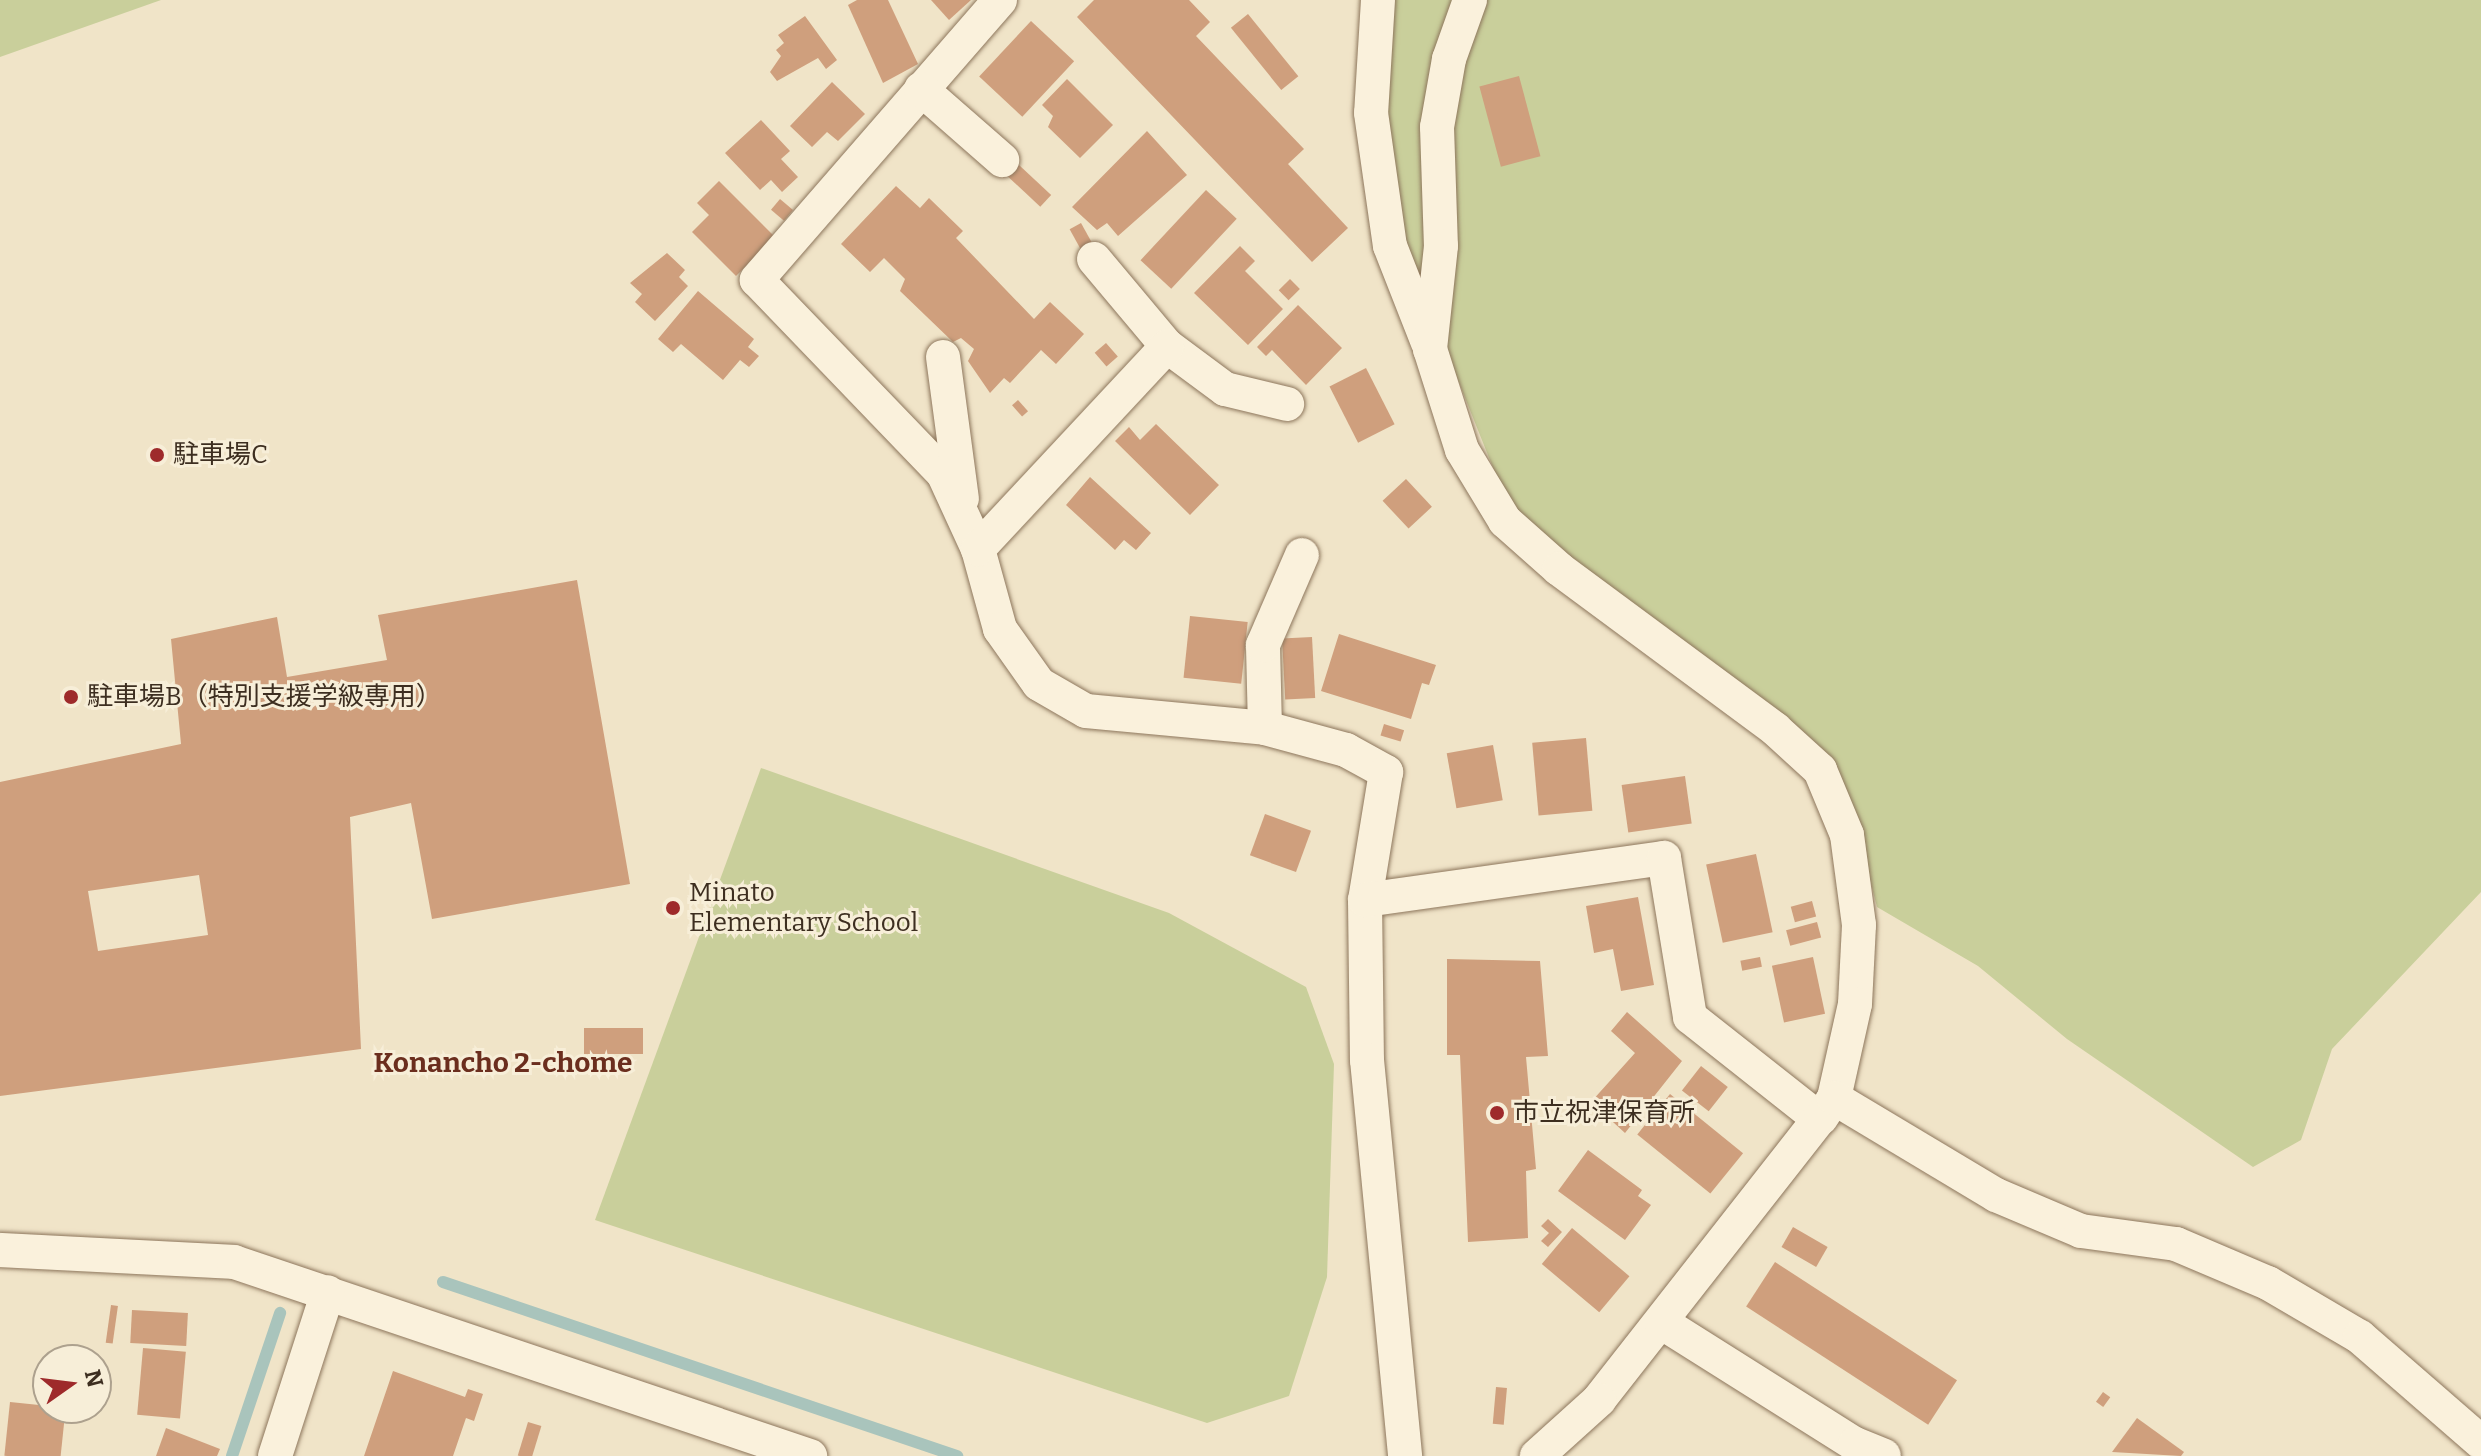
<!DOCTYPE html>
<meta charset="utf-8">
<style>
body{margin:0}
#map{position:relative;width:2481px;height:1456px;overflow:hidden;background:#f0e4c8;font-family:Bitter,"Noto Sans JP",serif}
div>[style]{position:absolute}
.green>*{inset:0;background:#c9cf9b}
.stream>*{height:12px;margin:-6px;padding:0 6px;transform-origin:6px;border-radius:6px;background:#a9c4bc}
.building>*{inset:0;background:#cf9f7d;transform-origin:0 0}
.roads{filter:drop-shadow(0 0 2px #8d765c) drop-shadow(0 0 2px #8d765c)}
.minor>*{height:34px;margin:-17px;padding:0 17px;transform-origin:17px;border-radius:17px;background:#faf1dc}
.dots>*{width:22px;height:22px;translate:-50% -50%;box-sizing:border-box;border:4px solid #f7eed8;border-radius:50%}
span{translate:-50% -50%;white-space:nowrap;text-align:center;line-height:1.15;-webkit-text-stroke:6px #f7eed8;paint-order:stroke}
.poi-label{font-size:26px;color:#3d2e20}
.left{translate:0 -50%;text-align:left}
.neighbourhood-label{font-size:28px;color:#6b2e1e;font-weight:700}
.north{position:absolute;left:32px;top:1344px;width:80px;height:80px;box-sizing:border-box;background:#f7eed8;border:2px solid #ada18e;border-radius:50%;rotate:76deg;font-size:22px;font-weight:700;line-height:32px;text-align:center;color:#3d2e20}
.north::after{content:'';display:block;margin:auto;width:28px;height:36px;background:#9e2a2b;clip-path:polygon(50% 0,100% 100%,50% 72%,0 100%)}
</style>
<div id="map">
<div class="green">
<div style="clip-path:polygon(0 0,161px 0,0 57px)"></div>
<div style="clip-path:polygon(1394px 0,2481px 0,2481px 892px,2332px 1049px,2301px 1140px,2253px 1167px,2067px 1039px,1978px 966px,1877px 907px,1848px 796px,1512px 515px,1403px 243px,1380px 112px)"></div>
<div style="clip-path:polygon(761px 768px,1169px 913px,1306px 987px,1334px 1064px,1327px 1277px,1289px 1396px,1207px 1423px,595px 1220px)"></div>
</div>
<div class="stream">
<div style="left:443px;top:1282px;width:543px;rotate:18.7deg"></div>
<div style="left:232px;top:1456px;width:151px;rotate:-71.4deg"></div>
</div>
<div class="building">
<div style="clip-path:polygon(857px 0,888px 0,918px 64px,883px 83px,848px 5px)"></div>
<div style="clip-path:polygon(931px 0,971px 0,949px 20px)"></div>
<div style="clip-path:polygon(1094px 0,1189px 0,1210px 22px,1196px 36px,1304px 149px,1288px 164px,1348px 228px,1312px 262px,1077px 17px)"></div>
<div style="left:1248px;top:14px;width:80px;height:22px;rotate:51deg"></div>
<div style="clip-path:polygon(805px 16px,837px 60px,826px 69px,818px 58px,777px 81px,770px 72px,781px 56px,776px 50px,784px 43px,778px 35px)"></div>
<div style="left:1031px;top:21px;width:59px;height:76px;rotate:43deg"></div>
<div style="left:1519px;top:76px;width:83px;height:41px;rotate:75deg"></div>
<div style="clip-path:polygon(1067px 79px,1113px 125px,1080px 158px,1048px 127px,1053px 116px,1042px 105px)"></div>
<div style="clip-path:polygon(832px 82px,865px 114px,838px 141px,827px 132px,812px 147px,790px 126px)"></div>
<div style="clip-path:polygon(761px 120px,790px 151px,781px 159px,798px 177px,782px 192px,771px 180px,760px 190px,725px 153px)"></div>
<div style="clip-path:polygon(1147px 131px,1187px 175px,1118px 236px,1107px 223px,1097px 230px,1072px 207px)"></div>
<div style="left:1019px;top:165px;width:44px;height:16px;rotate:43deg"></div>
<div style="clip-path:polygon(719px 181px,775px 237px,736px 276px,692px 232px,709px 215px,697px 203px)"></div>
<div style="clip-path:polygon(896px 186px,920px 208px,929px 198px,963px 231px,956px 238px,1034px 319px,1050px 302px,1084px 334px,1056px 364px,1041px 350px,1010px 383px,1004px 378px,990px 393px,968px 361px,974px 349px,961px 338px,953px 342px,900px 291px,905px 279px,884px 258px,870px 272px,841px 244px)"></div>
<div style="left:1206px;top:190px;width:42px;height:96px;rotate:43deg"></div>
<div style="left:780px;top:199px;width:17px;height:14px;rotate:40deg"></div>
<div style="left:1081px;top:223px;width:26px;height:13px;rotate:61deg"></div>
<div style="clip-path:polygon(1240px 246px,1255px 261px,1245px 271px,1283px 309px,1248px 345px,1194px 293px)"></div>
<div style="clip-path:polygon(667px 253px,685px 270px,679px 277px,688px 286px,655px 321px,635px 302px,642px 294px,630px 283px)"></div>
<div style="left:1290px;top:279px;width:14px;height:16px;rotate:45deg"></div>
<div style="clip-path:polygon(698px 291px,754px 339px,748px 347px,759px 356px,749px 367px,740px 360px,723px 380px,681px 344px,673px 352px,658px 339px)"></div>
<div style="clip-path:polygon(1298px 305px,1342px 348px,1306px 385px,1272px 350px,1266px 356px,1257px 347px)"></div>
<div style="left:1106px;top:343px;width:18px;height:15px;rotate:49deg"></div>
<div style="left:1366px;top:368px;width:63px;height:41px;rotate:63deg"></div>
<div style="left:1018px;top:400px;width:15px;height:8px;rotate:48deg"></div>
<div style="clip-path:polygon(1156px 424px,1219px 485px,1190px 515px,1115px 441px,1129px 427px,1140px 440px)"></div>
<div style="clip-path:polygon(1090px 477px,1151px 533px,1136px 550px,1124px 540px,1115px 550px,1066px 505px)"></div>
<div style="left:1406px;top:479px;width:38px;height:32px;rotate:47deg"></div>
<div style="clip-path:polygon(evenodd,577px 580px,630px 884px,432px 919px,411px 803px,350px 817px,361px 1049px,0 1096px,0 782px,181px 744px,171px 639px,277px 617px,287px 677px,387px 660px,378px 615px,577px 580px,199px 875px,208px 935px,98px 951px,88px 891px,199px 875px)"></div>
<div style="left:1190px;top:616px;width:58px;height:62px;rotate:6deg"></div>
<div style="clip-path:polygon(1339px 634px,1436px 665px,1429px 685px,1422px 683px,1411px 719px,1321px 691px)"></div>
<div style="left:1312px;top:637px;width:61px;height:30px;rotate:87deg"></div>
<div style="left:1384px;top:724px;width:21px;height:12px;rotate:17deg"></div>
<div style="left:1586px;top:738px;width:73px;height:54px;rotate:85deg"></div>
<div style="left:1493px;top:745px;width:56px;height:47px;rotate:80deg"></div>
<div style="left:1685px;top:776px;width:48px;height:64px;rotate:82deg"></div>
<div style="left:1265px;top:814px;width:49px;height:44px;rotate:20deg"></div>
<div style="left:1756px;top:854px;width:80px;height:51px;rotate:78deg"></div>
<div style="clip-path:polygon(1638px 897px,1654px 985px,1621px 991px,1613px 949px,1594px 953px,1586px 906px)"></div>
<div style="left:1812px;top:901px;width:16px;height:22px;rotate:75deg"></div>
<div style="left:1817px;top:922px;width:16px;height:32px;rotate:75deg"></div>
<div style="left:1760px;top:957px;width:10px;height:20px;rotate:79deg"></div>
<div style="left:1813px;top:957px;width:58px;height:42px;rotate:78deg"></div>
<div style="clip-path:polygon(1447px 959px,1540px 961px,1548px 1056px,1526px 1057px,1536px 1169px,1526px 1171px,1528px 1238px,1468px 1242px,1460px 1055px,1447px 1055px)"></div>
<div style="clip-path:polygon(1627px 1012px,1682px 1061px,1625px 1133px,1591px 1102px,1635px 1053px,1611px 1031px)"></div>
<div style="left:584px;top:1028px;width:59px;height:26px"></div>
<div style="left:1701px;top:1066px;width:34px;height:31px;rotate:38deg"></div>
<div style="left:1670px;top:1094px;width:94px;height:52px;rotate:39deg"></div>
<div style="clip-path:polygon(1588px 1150px,1642px 1190px,1638px 1196px,1651px 1205px,1625px 1240px,1558px 1191px)"></div>
<div style="clip-path:polygon(1548px 1219px,1562px 1232px,1548px 1247px,1541px 1241px,1549px 1233px,1541px 1226px)"></div>
<div style="left:1793px;top:1227px;width:40px;height:23px;rotate:30deg"></div>
<div style="left:1572px;top:1228px;width:75px;height:47px;rotate:40deg"></div>
<div style="left:1775px;top:1262px;width:217px;height:53px;rotate:33deg"></div>
<div style="left:111px;top:1305px;width:7px;height:38px;rotate:8deg"></div>
<div style="left:132px;top:1310px;width:56px;height:33px;rotate:3deg"></div>
<div style="left:143px;top:1348px;width:43px;height:67px;rotate:5deg"></div>
<div style="clip-path:polygon(393px 1371px,465px 1397px,468px 1389px,483px 1394px,474px 1421px,466px 1418px,453px 1456px,364px 1456px)"></div>
<div style="left:1496px;top:1387px;width:11px;height:37px;rotate:5deg"></div>
<div style="left:2103px;top:1392px;width:9px;height:12px;rotate:36deg"></div>
<div style="left:10px;top:1402px;width:56px;height:54px;rotate:6deg"></div>
<div style="clip-path:polygon(2137px 1418px,2184px 1452px,2181px 1456px,2112px 1452px)"></div>
<div style="left:528px;top:1422px;width:14px;height:35px;rotate:17deg"></div>
<div style="clip-path:polygon(166px 1428px,220px 1449px,217px 1456px,156px 1456px)"></div>
</div>
<div class="roads">
<div class="minor">
<div style="left:1000px;top:0;width:371px;rotate:131deg"></div>
<div style="left:757px;top:280px;width:268px;rotate:46.1deg"></div>
<div style="left:943px;top:473px;width:84px;rotate:65.3deg"></div>
<div style="left:978px;top:549px;width:83px;rotate:74.6deg"></div>
<div style="left:1000px;top:629px;width:67px;rotate:54.7deg"></div>
<div style="left:1039px;top:684px;width:54px;rotate:29.9deg"></div>
<div style="left:1086px;top:711px;width:180px;rotate:5.4deg"></div>
<div style="left:1265px;top:728px;width:84px;rotate:15.2deg"></div>
<div style="left:1346px;top:750px;width:46px;rotate:28.8deg"></div>
<div style="left:1386px;top:772px;width:130px;rotate:99.3deg"></div>
<div style="left:1365px;top:900px;width:160px;rotate:89.3deg"></div>
<div style="left:1367px;top:1060px;width:398px;rotate:84.5deg"></div>
<div style="left:1378px;top:0;width:113px;rotate:93.5deg"></div>
<div style="left:1371px;top:113px;width:134px;rotate:81.9deg"></div>
<div style="left:1390px;top:246px;width:104px;rotate:68.6deg"></div>
<div style="left:1470px;top:0;width:63px;rotate:109.6deg"></div>
<div style="left:1449px;top:59px;width:69px;rotate:100deg"></div>
<div style="left:1437px;top:127px;width:119px;rotate:88.1deg"></div>
<div style="left:1441px;top:246px;width:104px;rotate:96.1deg"></div>
<div style="left:1430px;top:349px;width:106px;rotate:72.4deg"></div>
<div style="left:1462px;top:450px;width:83px;rotate:58.8deg"></div>
<div style="left:1505px;top:521px;width:72px;rotate:41.6deg"></div>
<div style="left:1559px;top:569px;width:269px;rotate:36.5deg"></div>
<div style="left:1775px;top:729px;width:61px;rotate:42.3deg"></div>
<div style="left:1820px;top:770px;width:70px;rotate:67.4deg"></div>
<div style="left:1847px;top:835px;width:91px;rotate:82.4deg"></div>
<div style="left:1859px;top:925px;width:79px;rotate:92.9deg"></div>
<div style="left:1855px;top:1004px;width:96px;rotate:102.6deg"></div>
<div style="left:921px;top:89px;width:108px;rotate:41.2deg"></div>
<div style="left:1094px;top:259px;width:114px;rotate:50deg"></div>
<div style="left:1167px;top:346px;width:72px;rotate:36.6deg"></div>
<div style="left:1225px;top:389px;width:64px;rotate:13.6deg"></div>
<div style="left:943px;top:357px;width:143px;rotate:82.4deg"></div>
<div style="left:978px;top:549px;width:277px;rotate:-47deg"></div>
<div style="left:1265px;top:728px;width:83px;rotate:-91.4deg"></div>
<div style="left:1263px;top:645px;width:98px;rotate:-66.6deg"></div>
<div style="left:1365px;top:900px;width:302px;rotate:-8deg"></div>
<div style="left:1664px;top:858px;width:161px;rotate:80.7deg"></div>
<div style="left:1690px;top:1017px;width:164px;rotate:38.3deg"></div>
<div style="left:1819px;top:1119px;width:357px;rotate:128.1deg"></div>
<div style="left:1599px;top:1400px;width:84px;rotate:137.9deg"></div>
<div style="left:1821px;top:1118px;width:24px;rotate:-57deg"></div>
<div style="left:1834px;top:1098px;width:189px;rotate:30.9deg"></div>
<div style="left:1996px;top:1195px;width:92px;rotate:23deg"></div>
<div style="left:2081px;top:1231px;width:96px;rotate:7.8deg"></div>
<div style="left:2176px;top:1244px;width:100px;rotate:23deg"></div>
<div style="left:2268px;top:1283px;width:107px;rotate:30.4deg"></div>
<div style="left:2360px;top:1337px;width:160px;rotate:41deg"></div>
<div style="left:0;top:1250px;width:234px;rotate:2.9deg"></div>
<div style="left:234px;top:1262px;width:608px;rotate:18.61deg"></div>
<div style="left:1661px;top:1322px;width:229px;rotate:32.2deg"></div>
<div style="left:1855px;top:1444px;width:31px;rotate:22deg"></div>
<div style="left:275px;top:1456px;width:172px;rotate:-72.1deg"></div>
</div>
</div>
<div class="dots">
<div style="left:157px;top:455px;background:#9e2a2b"></div>
<div style="left:71px;top:697px;background:#9e2a2b"></div>
<div style="left:673px;top:908px;background:#9e2a2b"></div>
<div style="left:1497px;top:1113px;background:#9e2a2b"></div>
</div>
<div class="poi-label">
<span class="left" style="left:173px;top:455px">駐車場C</span>
<span class="left" style="left:87px;top:697px">駐車場B（特別支援学級専用）</span>
<span class="left" style="left:689px;top:908px">Minato<br>Elementary School</span>
<span class="left" style="left:1513px;top:1113px">市立祝津保育所</span>
</div>
<div class="neighbourhood-label">
<span style="left:503px;top:1063px">Konancho 2-chome</span>
</div>
<div class="north">N</div>
</div>
